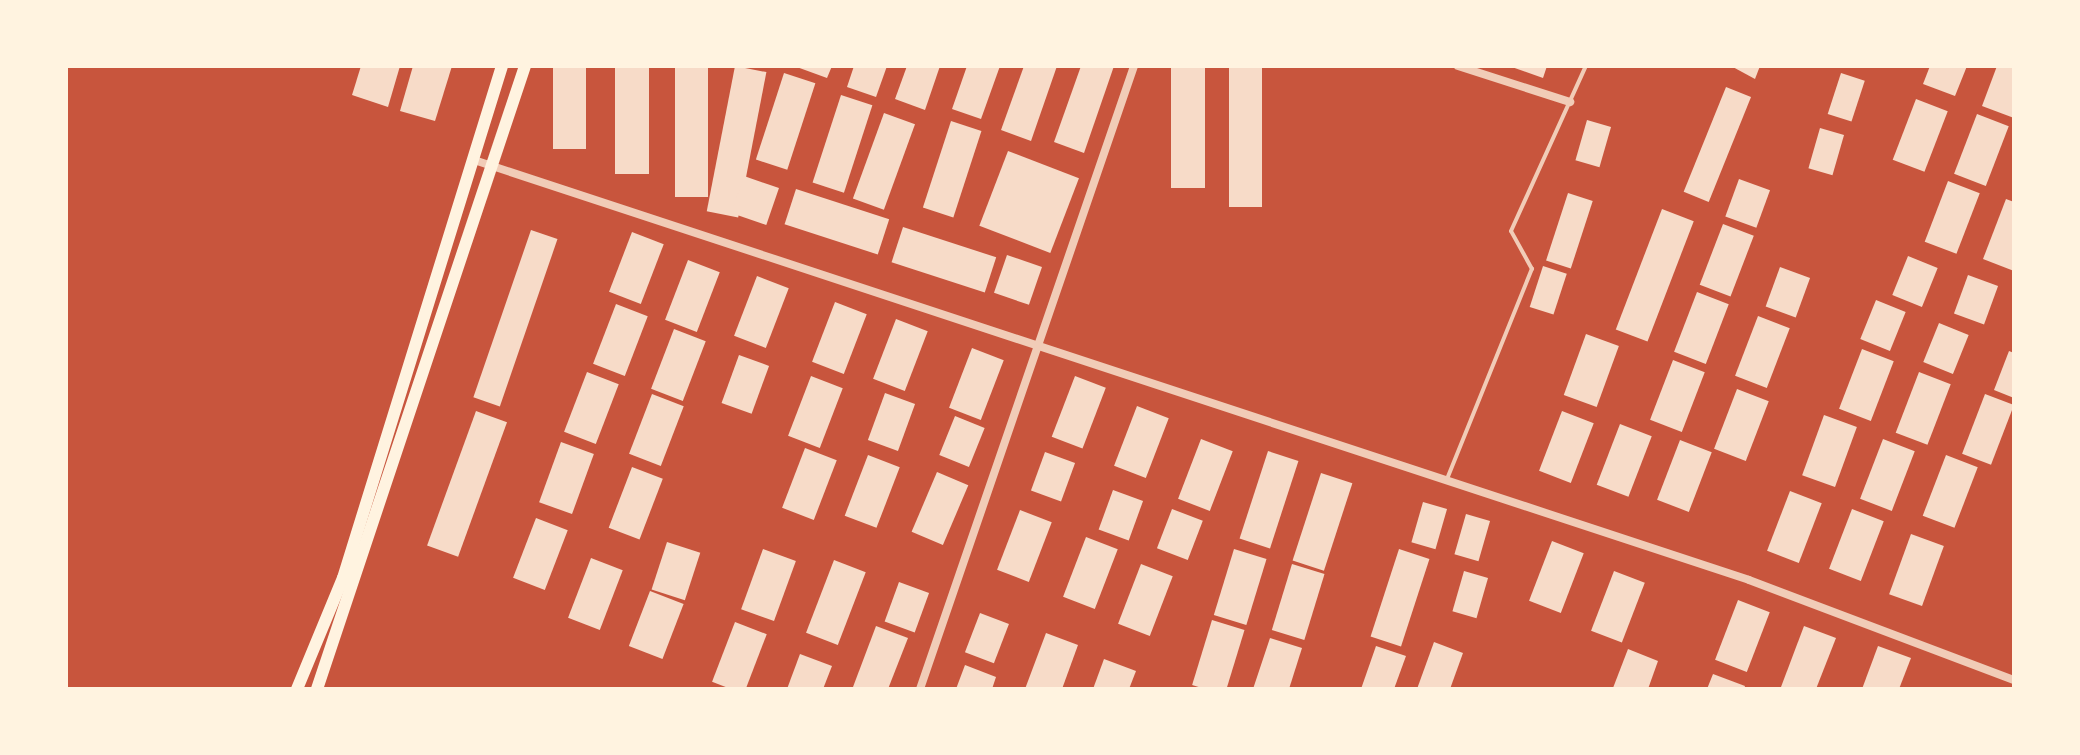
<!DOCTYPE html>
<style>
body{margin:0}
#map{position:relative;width:2080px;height:755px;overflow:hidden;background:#c8553d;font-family:"Fira Sans",sans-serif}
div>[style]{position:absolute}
.building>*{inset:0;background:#f7dbc8;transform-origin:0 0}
.service>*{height:4px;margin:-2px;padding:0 2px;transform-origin:2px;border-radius:2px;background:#f1ccb7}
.minor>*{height:8px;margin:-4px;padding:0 4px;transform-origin:4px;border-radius:4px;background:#f1ccb7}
.primary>*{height:12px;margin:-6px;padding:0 6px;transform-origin:6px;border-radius:6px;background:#fff3e0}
span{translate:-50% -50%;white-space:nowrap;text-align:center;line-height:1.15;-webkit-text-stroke:6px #fff3e0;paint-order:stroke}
.frame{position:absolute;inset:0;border:68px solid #fff3e0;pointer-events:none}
</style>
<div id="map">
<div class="building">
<div style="clip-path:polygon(361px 66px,400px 66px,388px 107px,352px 95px)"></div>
<div style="clip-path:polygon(413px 66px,452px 66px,435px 121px,400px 111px)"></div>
<div style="left:553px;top:66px;width:33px;height:83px"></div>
<div style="left:615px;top:66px;width:34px;height:108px"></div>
<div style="left:675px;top:66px;width:33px;height:131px"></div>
<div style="left:735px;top:66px;width:32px;height:148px;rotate:11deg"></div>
<div style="clip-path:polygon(794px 66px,832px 66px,827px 78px)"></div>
<div style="clip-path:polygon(854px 66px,887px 66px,876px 97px,847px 87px)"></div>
<div style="clip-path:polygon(907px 66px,940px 66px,925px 110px,895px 99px)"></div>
<div style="clip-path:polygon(967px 66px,1000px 66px,981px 119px,952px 109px)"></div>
<div style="clip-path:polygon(1024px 66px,1057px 66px,1031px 141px,1001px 130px)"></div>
<div style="clip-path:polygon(1081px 66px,1114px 66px,1084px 153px,1054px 142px)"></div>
<div style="left:1171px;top:66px;width:34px;height:122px"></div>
<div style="left:1229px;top:66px;width:33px;height:141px"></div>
<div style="clip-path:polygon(1509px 66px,1547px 66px,1543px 78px)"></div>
<div style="clip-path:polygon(1731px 66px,1760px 66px,1755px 79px)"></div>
<div style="clip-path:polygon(1930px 66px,1967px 66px,1955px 96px,1923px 84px)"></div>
<div style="clip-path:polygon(1997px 66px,2014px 66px,2014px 118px,1982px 106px)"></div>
<div style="left:784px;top:73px;width:33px;height:91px;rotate:18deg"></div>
<div style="left:1841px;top:73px;width:25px;height:43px;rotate:18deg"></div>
<div style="left:1726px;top:87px;width:27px;height:113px;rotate:22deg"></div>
<div style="left:841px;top:95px;width:33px;height:92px;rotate:18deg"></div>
<div style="left:1916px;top:99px;width:34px;height:65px;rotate:21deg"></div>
<div style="left:884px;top:113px;width:33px;height:91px;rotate:20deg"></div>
<div style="left:1977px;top:114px;width:34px;height:64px;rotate:21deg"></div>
<div style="left:1587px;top:120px;width:25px;height:42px;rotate:16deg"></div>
<div style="left:951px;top:121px;width:32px;height:91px;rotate:18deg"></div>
<div style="left:1820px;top:128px;width:25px;height:42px;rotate:16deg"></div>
<div style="left:1008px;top:151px;width:76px;height:80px;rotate:21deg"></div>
<div style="left:744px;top:176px;width:37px;height:39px;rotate:19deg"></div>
<div style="left:1739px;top:179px;width:33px;height:40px;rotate:20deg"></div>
<div style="left:1948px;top:181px;width:34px;height:65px;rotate:21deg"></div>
<div style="left:796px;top:189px;width:98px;height:37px;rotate:18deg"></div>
<div style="left:1568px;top:193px;width:26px;height:71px;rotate:18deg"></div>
<div style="clip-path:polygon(2006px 199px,2014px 202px,2014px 271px,1983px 259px)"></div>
<div style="left:1662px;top:209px;width:34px;height:129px;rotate:21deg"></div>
<div style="left:1723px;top:224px;width:33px;height:65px;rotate:21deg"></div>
<div style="left:903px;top:227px;width:98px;height:37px;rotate:18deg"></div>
<div style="left:531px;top:230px;width:28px;height:177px;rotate:19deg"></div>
<div style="left:632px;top:232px;width:34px;height:64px;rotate:21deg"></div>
<div style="left:1007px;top:255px;width:37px;height:40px;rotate:19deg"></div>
<div style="left:1908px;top:256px;width:32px;height:42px;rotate:22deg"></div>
<div style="left:688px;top:260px;width:34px;height:64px;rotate:21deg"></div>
<div style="left:1543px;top:266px;width:25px;height:43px;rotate:18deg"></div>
<div style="left:1780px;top:267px;width:32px;height:42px;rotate:20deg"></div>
<div style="left:1968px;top:275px;width:32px;height:41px;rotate:20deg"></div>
<div style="left:757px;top:276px;width:34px;height:64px;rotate:21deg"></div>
<div style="left:1697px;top:292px;width:34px;height:64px;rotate:21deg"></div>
<div style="left:1876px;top:300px;width:32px;height:42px;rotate:22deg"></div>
<div style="left:835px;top:302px;width:34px;height:64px;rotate:21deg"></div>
<div style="left:616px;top:304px;width:34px;height:64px;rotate:21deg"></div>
<div style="left:1758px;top:316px;width:34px;height:64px;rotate:21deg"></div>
<div style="left:896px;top:319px;width:34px;height:64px;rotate:21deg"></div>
<div style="left:1939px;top:323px;width:32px;height:42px;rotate:22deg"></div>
<div style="left:674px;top:329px;width:34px;height:64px;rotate:21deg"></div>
<div style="left:1586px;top:334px;width:35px;height:65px;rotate:20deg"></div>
<div style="left:972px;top:348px;width:34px;height:64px;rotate:21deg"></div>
<div style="left:1862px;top:349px;width:34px;height:64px;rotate:21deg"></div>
<div style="clip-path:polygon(2009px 351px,2014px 353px,2014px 398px,1994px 390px)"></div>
<div style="left:739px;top:355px;width:32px;height:51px;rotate:20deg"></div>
<div style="left:1673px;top:360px;width:34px;height:64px;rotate:21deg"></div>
<div style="left:587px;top:372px;width:34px;height:64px;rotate:21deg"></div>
<div style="left:1919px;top:372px;width:34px;height:65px;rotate:21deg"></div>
<div style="left:811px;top:376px;width:34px;height:64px;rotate:21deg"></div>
<div style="left:1075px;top:376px;width:33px;height:65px;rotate:21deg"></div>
<div style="left:1737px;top:389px;width:34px;height:64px;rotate:21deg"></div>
<div style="left:885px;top:393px;width:32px;height:50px;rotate:20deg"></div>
<div style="left:652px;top:394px;width:34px;height:64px;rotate:21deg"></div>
<div style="left:1985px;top:394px;width:31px;height:64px;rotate:21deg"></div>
<div style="left:1137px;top:406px;width:34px;height:64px;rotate:21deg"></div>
<div style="left:476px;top:411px;width:33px;height:143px;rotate:20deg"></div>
<div style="left:1562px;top:411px;width:34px;height:64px;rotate:21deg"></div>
<div style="left:1824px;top:415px;width:35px;height:64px;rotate:20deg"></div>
<div style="left:955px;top:416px;width:32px;height:42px;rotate:22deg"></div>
<div style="left:1620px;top:424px;width:34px;height:65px;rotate:21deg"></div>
<div style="left:1201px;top:439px;width:34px;height:64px;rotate:21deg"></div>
<div style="left:1883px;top:439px;width:34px;height:64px;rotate:21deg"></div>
<div style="left:1680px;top:440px;width:34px;height:64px;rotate:21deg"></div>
<div style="left:561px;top:442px;width:35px;height:64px;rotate:20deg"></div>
<div style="left:805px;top:448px;width:34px;height:64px;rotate:21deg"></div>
<div style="left:1268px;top:451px;width:32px;height:92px;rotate:18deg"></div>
<div style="left:1045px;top:452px;width:32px;height:41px;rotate:20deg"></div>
<div style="left:868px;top:455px;width:34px;height:65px;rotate:21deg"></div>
<div style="left:1946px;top:455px;width:34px;height:65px;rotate:21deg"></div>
<div style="left:632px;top:467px;width:33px;height:65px;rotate:21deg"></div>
<div style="left:937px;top:472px;width:34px;height:65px;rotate:23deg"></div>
<div style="left:1321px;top:473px;width:33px;height:92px;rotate:18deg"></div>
<div style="left:1113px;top:490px;width:32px;height:42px;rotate:20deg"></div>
<div style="left:1790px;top:491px;width:34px;height:64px;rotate:21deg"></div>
<div style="left:1423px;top:502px;width:25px;height:42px;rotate:16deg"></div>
<div style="left:1172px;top:509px;width:33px;height:42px;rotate:21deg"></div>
<div style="left:1852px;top:509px;width:34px;height:64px;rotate:21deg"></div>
<div style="left:1020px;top:510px;width:34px;height:64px;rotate:21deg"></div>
<div style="left:1466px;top:514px;width:25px;height:42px;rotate:16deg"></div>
<div style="left:536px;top:518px;width:34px;height:64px;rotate:21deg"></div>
<div style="left:1911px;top:534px;width:35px;height:64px;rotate:20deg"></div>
<div style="left:1086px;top:537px;width:34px;height:64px;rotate:21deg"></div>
<div style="left:1552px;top:541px;width:34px;height:64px;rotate:21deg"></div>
<div style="left:667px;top:542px;width:35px;height:50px;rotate:18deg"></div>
<div style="left:763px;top:549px;width:35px;height:64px;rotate:20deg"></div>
<div style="left:1234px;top:549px;width:34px;height:69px;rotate:17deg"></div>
<div style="left:1399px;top:549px;width:32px;height:92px;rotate:18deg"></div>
<div style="left:591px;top:558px;width:34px;height:64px;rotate:21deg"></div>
<div style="left:834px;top:560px;width:34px;height:78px;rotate:21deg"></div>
<div style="left:1141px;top:564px;width:34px;height:64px;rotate:21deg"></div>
<div style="left:1292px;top:564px;width:34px;height:69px;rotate:17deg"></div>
<div style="left:1464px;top:571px;width:25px;height:42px;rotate:16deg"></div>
<div style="left:1614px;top:571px;width:33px;height:64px;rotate:21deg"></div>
<div style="left:899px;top:582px;width:32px;height:42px;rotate:20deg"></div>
<div style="left:650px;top:591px;width:36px;height:59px;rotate:21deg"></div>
<div style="left:1738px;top:600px;width:34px;height:64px;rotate:21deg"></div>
<div style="left:980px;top:613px;width:31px;height:42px;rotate:21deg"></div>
<div style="left:1212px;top:620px;width:34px;height:68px;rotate:17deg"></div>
<div style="left:735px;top:622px;width:34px;height:64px;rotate:21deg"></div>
<div style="clip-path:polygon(876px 626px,908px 638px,888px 689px,860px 689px,853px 687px)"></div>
<div style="clip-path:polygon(1804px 626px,1836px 638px,1816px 689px,1787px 689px,1781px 687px)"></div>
<div style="clip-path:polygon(1046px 633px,1078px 645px,1062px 689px,1025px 689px)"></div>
<div style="clip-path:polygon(1270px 638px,1302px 648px,1289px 689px,1253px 689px)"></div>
<div style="clip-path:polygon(1434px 642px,1463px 653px,1450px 689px,1417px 689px)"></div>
<div style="clip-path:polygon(1376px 646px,1406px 656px,1394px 689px,1361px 689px)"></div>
<div style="clip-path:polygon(1878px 646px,1911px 658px,1899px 689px,1862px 689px)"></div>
<div style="clip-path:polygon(1628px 649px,1658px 661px,1648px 689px,1613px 688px)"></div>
<div style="clip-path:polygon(800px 654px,832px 666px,823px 689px,787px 689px)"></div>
<div style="clip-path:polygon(1104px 659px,1136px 671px,1129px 689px,1093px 689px)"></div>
<div style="clip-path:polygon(965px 665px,996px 677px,992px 689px,956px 689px)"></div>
<div style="clip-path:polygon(1713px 674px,1745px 686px,1744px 689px,1707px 689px)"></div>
</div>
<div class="service">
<div style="left:1447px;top:479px;width:227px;rotate:-68deg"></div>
<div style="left:1532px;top:269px;width:43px;rotate:-118.9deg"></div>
<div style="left:1511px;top:231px;width:181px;rotate:-65.6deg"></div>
</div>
<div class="minor">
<div style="left:1458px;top:66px;width:118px;rotate:17.8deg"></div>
<div style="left:474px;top:160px;width:1342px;rotate:18.23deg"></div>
<div style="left:1749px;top:580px;width:283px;rotate:20.7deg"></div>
<div style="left:920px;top:689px;width:659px;rotate:-71.04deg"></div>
</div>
<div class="primary">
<div style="left:297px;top:689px;width:120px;rotate:-67.5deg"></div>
<div style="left:343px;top:578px;width:536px;rotate:-72.75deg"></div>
<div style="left:317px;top:689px;width:657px;rotate:-71.54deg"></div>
</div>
<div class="frame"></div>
</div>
